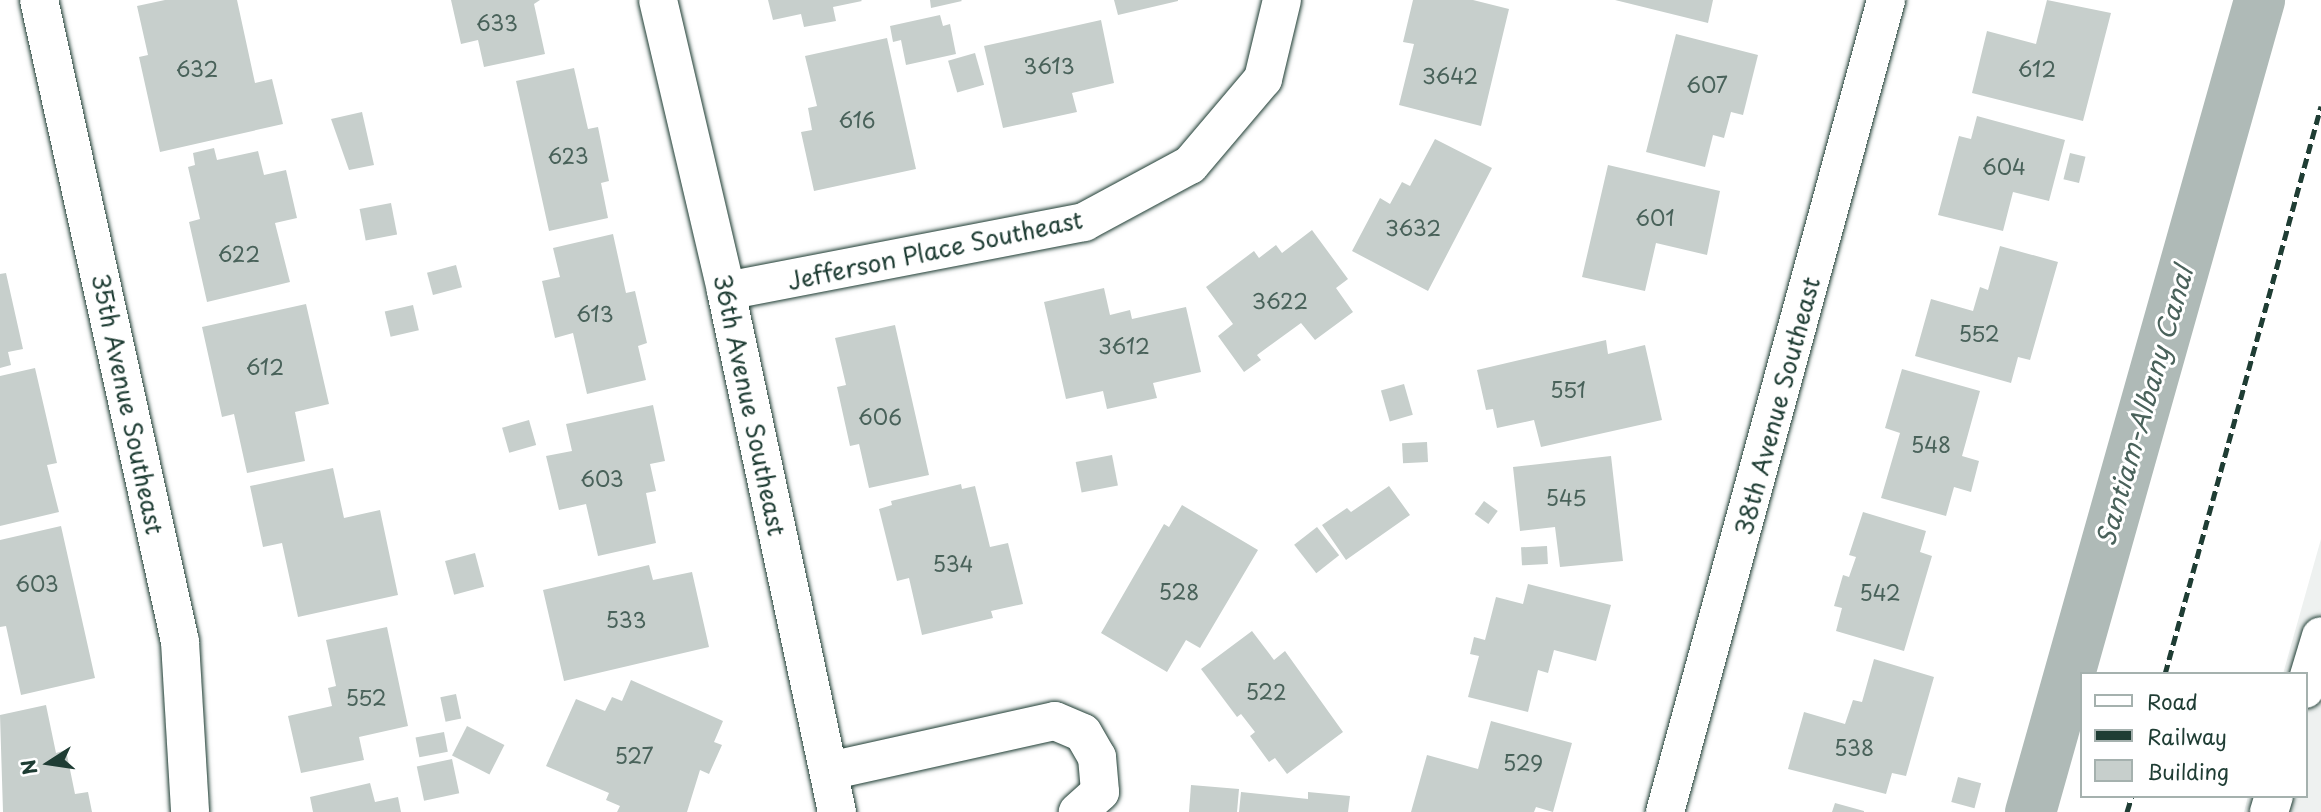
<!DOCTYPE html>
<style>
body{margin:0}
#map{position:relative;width:2321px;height:812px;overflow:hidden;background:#fff;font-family:"Playpen Sans",sans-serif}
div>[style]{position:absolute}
.built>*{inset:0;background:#eef1f0}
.canal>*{height:51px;margin:-25.5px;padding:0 25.5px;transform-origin:25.5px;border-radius:25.5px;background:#afbab7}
.building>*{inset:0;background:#c7cfcc;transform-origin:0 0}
.roads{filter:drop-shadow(0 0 2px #1f3d34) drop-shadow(0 0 2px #1f3d34)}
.minor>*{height:38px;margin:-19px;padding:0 19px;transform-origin:19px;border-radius:19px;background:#fff}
.tertiary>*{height:38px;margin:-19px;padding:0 19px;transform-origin:19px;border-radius:19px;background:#fff}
.rail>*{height:5px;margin-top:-2.5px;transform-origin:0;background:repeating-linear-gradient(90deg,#1f3d34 0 10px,transparent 0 15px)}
span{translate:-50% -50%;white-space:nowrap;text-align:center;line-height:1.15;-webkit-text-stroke:6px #fff;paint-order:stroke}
.number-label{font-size:21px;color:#49625a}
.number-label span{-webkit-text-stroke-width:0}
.street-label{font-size:24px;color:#1f3d34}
.water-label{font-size:26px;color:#4a625b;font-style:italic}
.legend{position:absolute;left:2080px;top:672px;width:228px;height:126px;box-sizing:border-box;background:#fff;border:2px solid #a5b1ae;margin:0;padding:9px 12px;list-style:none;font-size:21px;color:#1f3d34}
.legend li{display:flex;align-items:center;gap:14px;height:35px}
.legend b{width:35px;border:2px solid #a5b1ae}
.north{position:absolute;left:14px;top:728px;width:70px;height:70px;-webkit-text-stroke:5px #fff;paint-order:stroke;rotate:258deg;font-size:19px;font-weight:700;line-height:28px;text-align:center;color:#1f3d34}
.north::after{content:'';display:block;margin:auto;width:24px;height:32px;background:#1f3d34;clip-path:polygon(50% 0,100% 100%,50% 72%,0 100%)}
</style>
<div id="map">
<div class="built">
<div style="clip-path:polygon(2321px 539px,2321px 812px,2244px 812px,2248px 796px,2305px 796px,2305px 674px,2283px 674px)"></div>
</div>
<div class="canal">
<div style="left:2030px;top:812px;width:844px;rotate:-74.25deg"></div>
</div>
<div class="building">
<div style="clip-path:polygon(165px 0,237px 0,255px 83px,272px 79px,283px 124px,160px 152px,139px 57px,148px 55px,137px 6px)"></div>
<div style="clip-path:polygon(451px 0,540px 0,534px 4px,545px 54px,484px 67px,478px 40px,461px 44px)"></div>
<div style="clip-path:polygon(768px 0,861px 0,862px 1px,833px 7px,836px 21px,804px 27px,801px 14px,773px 20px)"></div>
<div style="clip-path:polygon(930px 0,961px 0,962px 1px,931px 8px)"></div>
<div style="clip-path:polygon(1114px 0,1178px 0,1178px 1px,1118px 15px)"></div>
<div style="clip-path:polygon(1413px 0,1473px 0,1509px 9px,1481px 126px,1399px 105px,1414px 44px,1403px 42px)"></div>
<div style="clip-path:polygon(1615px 0,1713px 0,1708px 23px)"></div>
<div style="clip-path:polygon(2047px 0,2111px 13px,2083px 121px,1972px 93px,1987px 31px,2036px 44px)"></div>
<div style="clip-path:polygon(940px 15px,943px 26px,950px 24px,956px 54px,906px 65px,901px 40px,893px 42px,890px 26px)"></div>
<div style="clip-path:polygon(1101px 20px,1114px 83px,1072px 93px,1077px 112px,1003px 128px,984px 46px)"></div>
<div style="clip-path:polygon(1676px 34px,1758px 55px,1743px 115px,1731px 112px,1724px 138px,1713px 135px,1705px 167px,1646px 152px)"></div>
<div style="clip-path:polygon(887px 38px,916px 169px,814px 191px,801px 132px,812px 130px,808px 108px,817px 106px,805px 56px)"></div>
<div style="left:975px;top:53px;width:33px;height:28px;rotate:74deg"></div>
<div style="clip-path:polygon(574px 68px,588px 129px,598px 127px,609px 181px,601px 183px,608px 218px,549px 231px,516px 81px)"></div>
<div style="clip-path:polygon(362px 112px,374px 165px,349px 170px,331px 119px)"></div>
<div style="clip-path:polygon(1977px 116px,2065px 140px,2049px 201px,2013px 192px,2003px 231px,1938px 215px,1959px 136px,1971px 139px)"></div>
<div style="clip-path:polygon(1435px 139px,1492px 168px,1428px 291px,1352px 251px,1380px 198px,1390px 204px,1402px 182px,1410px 186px)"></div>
<div style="clip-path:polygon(214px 148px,217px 160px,258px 151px,264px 175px,286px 170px,297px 218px,275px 223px,290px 282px,207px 302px,189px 222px,200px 219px,188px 167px,195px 165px,193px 153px)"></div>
<div style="left:2070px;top:153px;width:16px;height:27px;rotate:14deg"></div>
<div style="clip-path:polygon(1608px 165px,1720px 191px,1707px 255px,1656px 243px,1645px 291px,1582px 277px)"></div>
<div style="left:391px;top:203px;width:32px;height:32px;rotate:79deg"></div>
<div style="clip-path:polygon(1312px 230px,1348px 279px,1336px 288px,1353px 312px,1315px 340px,1301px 323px,1257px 355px,1261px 360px,1244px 372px,1218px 336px,1233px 324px,1206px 287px,1254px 251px,1259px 258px,1276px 245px,1282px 253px)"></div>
<div style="clip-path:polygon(613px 234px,626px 293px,635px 291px,647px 343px,638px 346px,646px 380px,587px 394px,573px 333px,555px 338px,542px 281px,560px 277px,553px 248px)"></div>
<div style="clip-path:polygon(2000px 246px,2058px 262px,2030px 360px,2018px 357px,2011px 383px,1915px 356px,1931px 299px,1973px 311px,1980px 287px,1988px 290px)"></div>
<div style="left:456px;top:265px;width:23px;height:30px;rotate:75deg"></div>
<div style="clip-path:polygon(6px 273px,23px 349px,8px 352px,11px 365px,0 368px,0 274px)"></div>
<div style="clip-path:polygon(1104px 288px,1110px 315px,1130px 310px,1132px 319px,1186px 307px,1201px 372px,1153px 383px,1157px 398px,1107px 409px,1103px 391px,1066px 399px,1044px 302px)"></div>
<div style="clip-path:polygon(306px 304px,329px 404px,295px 412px,305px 461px,247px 473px,234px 414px,222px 417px,202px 327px)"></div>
<div style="left:413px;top:305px;width:26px;height:29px;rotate:77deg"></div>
<div style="clip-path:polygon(895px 325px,929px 475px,869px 488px,859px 444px,850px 446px,837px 387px,846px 385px,835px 338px)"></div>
<div style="clip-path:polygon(1606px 340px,1608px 354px,1645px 345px,1662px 420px,1541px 447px,1534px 420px,1497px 428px,1493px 409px,1486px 410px,1477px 370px)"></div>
<div style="clip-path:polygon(35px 368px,57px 463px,47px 465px,59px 512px,0 526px,0 376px)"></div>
<div style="clip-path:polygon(1902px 369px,1980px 391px,1962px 456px,1979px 461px,1971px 492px,1954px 487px,1946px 516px,1881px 498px,1900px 433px,1885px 428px)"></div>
<div style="left:1404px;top:384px;width:32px;height:24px;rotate:74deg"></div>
<div style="clip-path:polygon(653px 405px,665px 461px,650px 464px,656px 491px,646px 493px,656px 543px,598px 556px,586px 504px,559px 510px,546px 456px,572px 451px,566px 424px)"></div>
<div style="left:529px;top:420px;width:26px;height:28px;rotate:74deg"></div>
<div style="left:1427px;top:442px;width:20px;height:25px;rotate:87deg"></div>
<div style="left:1112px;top:455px;width:31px;height:37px;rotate:79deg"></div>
<div style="clip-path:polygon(1611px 456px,1623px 561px,1560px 567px,1555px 527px,1520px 531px,1513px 467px)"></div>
<div style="clip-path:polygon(333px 468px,344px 518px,380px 510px,398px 595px,298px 617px,282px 543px,263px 547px,250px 486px)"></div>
<div style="clip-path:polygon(961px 484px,962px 489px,975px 486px,990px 547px,1008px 543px,1023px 604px,991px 611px,993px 618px,922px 635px,909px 578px,897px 581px,879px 509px,892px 505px,891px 501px)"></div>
<div style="clip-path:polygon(1389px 486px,1410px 515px,1346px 560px,1322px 525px,1347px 508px,1351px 512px)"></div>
<div style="left:1484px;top:501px;width:17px;height:16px;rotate:36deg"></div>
<div style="clip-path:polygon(1182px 505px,1258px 550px,1200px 648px,1186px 640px,1167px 672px,1101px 633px,1164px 524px,1169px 527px)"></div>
<div style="clip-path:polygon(1863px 512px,1926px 531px,1920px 552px,1932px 556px,1904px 651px,1836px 631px,1842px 608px,1834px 606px,1843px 575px,1849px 577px,1856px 557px,1849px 555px)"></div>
<div style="clip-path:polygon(61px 526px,95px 678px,21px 695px,6px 626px,0 627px,0 540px)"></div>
<div style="left:1317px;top:527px;width:36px;height:29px;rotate:52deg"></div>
<div style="left:1547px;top:546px;width:18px;height:26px;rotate:87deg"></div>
<div style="left:475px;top:553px;width:35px;height:31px;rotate:75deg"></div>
<div style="clip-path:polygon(649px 565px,653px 580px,692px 572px,709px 647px,564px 681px,543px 590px)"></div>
<div style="clip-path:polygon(1528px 584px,1611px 605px,1596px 661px,1554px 650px,1548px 673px,1538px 670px,1528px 712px,1468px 697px,1479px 656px,1470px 654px,1474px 637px,1485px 640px,1496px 597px,1523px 604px)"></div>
<div style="clip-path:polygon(387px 627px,408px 726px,359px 737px,364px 760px,301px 773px,288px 716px,332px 706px,328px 688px,336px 686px,326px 640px)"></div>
<div style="clip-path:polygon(1252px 631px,1274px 660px,1285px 651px,1343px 732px,1287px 774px,1275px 758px,1269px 762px,1250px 736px,1255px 732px,1241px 714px,1237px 717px,1201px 669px)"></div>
<div style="clip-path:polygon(1874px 659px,1934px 677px,1906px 776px,1892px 773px,1886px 794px,1788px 769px,1804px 712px,1845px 724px,1853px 700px,1862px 702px)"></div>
<div style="clip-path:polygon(631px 680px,723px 721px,714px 742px,722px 745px,709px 774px,700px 770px,687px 812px,617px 812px,620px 806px,606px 800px,609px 793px,546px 766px,576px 699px,605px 711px,612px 697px,622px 701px)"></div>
<div style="left:456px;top:694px;width:25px;height:16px;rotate:78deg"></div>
<div style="clip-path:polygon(46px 705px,56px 753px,66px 750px,75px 794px,88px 792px,92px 812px,3px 812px,0 715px)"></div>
<div style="clip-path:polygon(1491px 721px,1572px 743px,1553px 812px,1536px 807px,1534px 812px,1411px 812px,1427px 755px,1478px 769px)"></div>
<div style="left:467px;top:726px;width:42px;height:33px;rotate:27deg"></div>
<div style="left:444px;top:732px;width:20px;height:29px;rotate:79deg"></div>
<div style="left:452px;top:759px;width:35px;height:36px;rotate:78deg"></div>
<div style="left:1958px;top:777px;width:24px;height:26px;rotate:15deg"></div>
<div style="clip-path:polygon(370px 783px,375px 802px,398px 797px,401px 812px,313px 812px,310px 797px)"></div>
<div style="clip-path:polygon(1191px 785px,1239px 789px,1237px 812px,1189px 812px)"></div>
<div style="clip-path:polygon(1241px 792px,1308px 799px,1308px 792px,1350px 796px,1348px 812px,1239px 812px)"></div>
<div style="clip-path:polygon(1835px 803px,1864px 811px,1864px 812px,1832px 812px)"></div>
</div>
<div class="roads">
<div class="minor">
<div style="left:39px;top:0;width:657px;rotate:77.61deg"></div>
<div style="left:180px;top:642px;width:170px;rotate:86.6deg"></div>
<div style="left:658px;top:0;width:299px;rotate:76.8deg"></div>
<div style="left:726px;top:291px;width:533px;rotate:77.97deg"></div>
<div style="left:726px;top:291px;width:365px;rotate:-10.9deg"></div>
<div style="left:1084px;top:222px;width:120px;rotate:-28.3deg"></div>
<div style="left:1190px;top:165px;width:113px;rotate:-49.7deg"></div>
<div style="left:1263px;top:79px;width:81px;rotate:-76.5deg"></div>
<div style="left:829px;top:771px;width:231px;rotate:-12.5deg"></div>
<div style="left:1055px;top:721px;width:30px;rotate:23deg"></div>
<div style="left:1083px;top:733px;width:28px;rotate:60deg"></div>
<div style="left:1097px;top:757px;width:35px;rotate:85deg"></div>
<div style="left:1100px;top:792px;width:30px;rotate:138deg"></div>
<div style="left:1665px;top:812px;width:842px;rotate:-74.77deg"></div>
</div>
<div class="tertiary">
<div style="left:2305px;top:689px;width:55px;rotate:-73.2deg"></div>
<div style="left:2269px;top:812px;width:17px;rotate:-73deg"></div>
</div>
</div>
<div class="rail">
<div style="left:2165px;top:674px;width:589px;rotate:-74.64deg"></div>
<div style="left:2127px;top:812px;width:17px;rotate:-73deg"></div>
</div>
<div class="number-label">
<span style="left:497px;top:22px">633</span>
<span style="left:1049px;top:65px">3613</span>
<span style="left:197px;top:68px">632</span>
<span style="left:2037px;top:68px">612</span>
<span style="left:1450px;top:75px">3642</span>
<span style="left:1707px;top:84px">607</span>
<span style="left:857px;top:119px">616</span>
<span style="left:568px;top:155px">623</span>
<span style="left:2004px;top:166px">604</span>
<span style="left:1655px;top:217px">601</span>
<span style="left:1413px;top:227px">3632</span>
<span style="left:239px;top:253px">622</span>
<span style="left:1280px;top:300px">3622</span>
<span style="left:595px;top:313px">613</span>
<span style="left:1979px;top:333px">552</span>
<span style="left:1124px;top:345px">3612</span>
<span style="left:265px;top:366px">612</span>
<span style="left:1568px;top:389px">551</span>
<span style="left:880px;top:416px">606</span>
<span style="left:1931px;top:444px">548</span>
<span style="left:602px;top:478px">603</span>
<span style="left:1566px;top:497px">545</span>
<span style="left:953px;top:563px">534</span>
<span style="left:37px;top:583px">603</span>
<span style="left:1179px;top:591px">528</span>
<span style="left:1880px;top:592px">542</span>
<span style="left:626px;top:619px">533</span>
<span style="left:1266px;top:691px">522</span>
<span style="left:366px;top:697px">552</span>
<span style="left:1854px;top:747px">538</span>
<span style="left:634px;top:755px">527</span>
<span style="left:1523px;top:762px">529</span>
</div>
<div class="street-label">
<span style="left:935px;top:250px;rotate:-12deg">Jefferson Place Southeast</span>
<span style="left:128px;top:404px;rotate:78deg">35th Avenue Southeast</span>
<span style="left:750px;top:405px;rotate:78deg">36th Avenue Southeast</span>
<span style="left:1777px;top:406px;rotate:-75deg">38th Avenue Southeast</span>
</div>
<div class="water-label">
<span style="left:2144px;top:406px;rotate:-74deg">Santiam-Albany Canal</span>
</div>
<ul class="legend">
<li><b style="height:9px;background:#fff"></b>Road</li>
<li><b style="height:9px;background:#1f3d34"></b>Railway</li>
<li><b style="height:19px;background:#c7cfcc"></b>Building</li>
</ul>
<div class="north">N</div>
</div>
